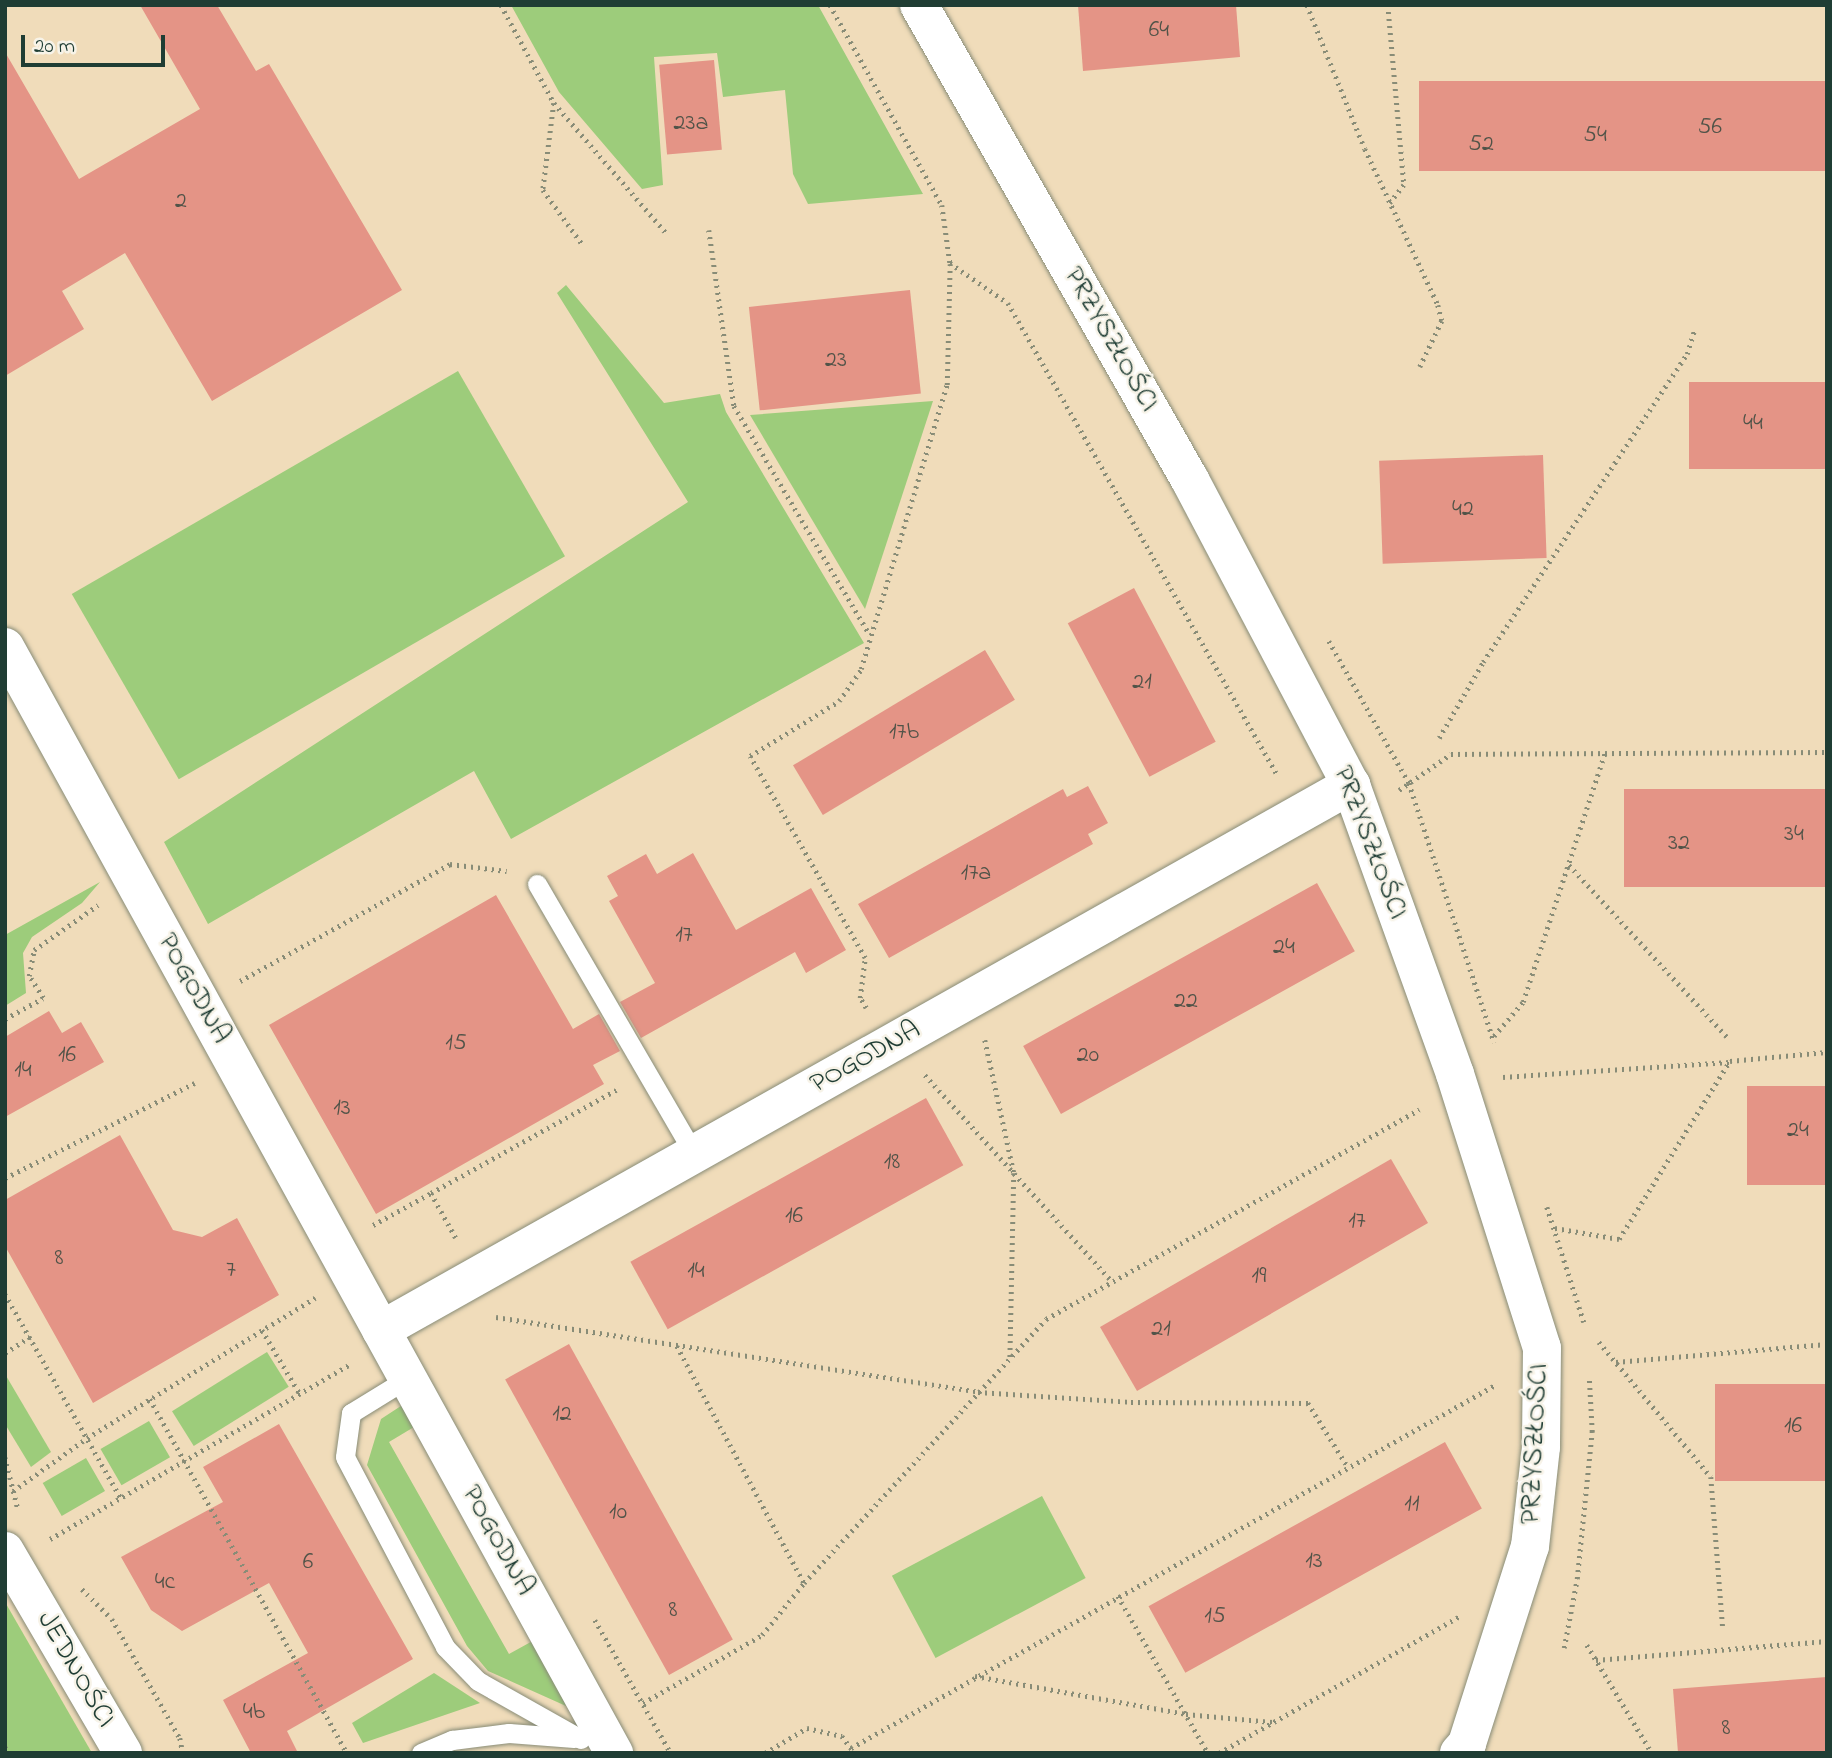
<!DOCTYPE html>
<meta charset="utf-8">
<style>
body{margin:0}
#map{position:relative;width:1832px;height:1758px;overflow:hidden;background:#f0dcba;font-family:"Indie Flower",sans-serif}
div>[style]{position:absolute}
.green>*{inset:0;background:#9dcc7b;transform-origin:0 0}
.building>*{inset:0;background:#e49486;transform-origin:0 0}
.path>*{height:4.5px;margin-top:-2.25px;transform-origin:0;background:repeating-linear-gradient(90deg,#888c77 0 2px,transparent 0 7px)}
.roads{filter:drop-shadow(0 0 2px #888c77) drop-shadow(0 0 2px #888c77)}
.service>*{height:19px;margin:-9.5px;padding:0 9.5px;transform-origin:9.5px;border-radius:9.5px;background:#fff}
.minor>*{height:38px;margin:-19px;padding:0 19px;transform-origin:19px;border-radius:19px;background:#fff}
span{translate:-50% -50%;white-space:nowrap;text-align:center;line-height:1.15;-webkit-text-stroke:5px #f7f3e8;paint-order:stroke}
.number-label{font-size:24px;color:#505348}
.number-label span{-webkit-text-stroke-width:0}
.street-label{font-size:28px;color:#1f3d34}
.frame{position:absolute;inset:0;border:7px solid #1f3d34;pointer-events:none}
.scale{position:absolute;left:21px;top:35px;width:144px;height:32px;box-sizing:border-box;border:4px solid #1f3d34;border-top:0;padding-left:9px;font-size:21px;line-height:24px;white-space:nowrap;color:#1f3d34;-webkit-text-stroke:5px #f7f3e8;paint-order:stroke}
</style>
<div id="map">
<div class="green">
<div style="clip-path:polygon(511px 5px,818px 5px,923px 194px,808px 204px,793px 174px,785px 90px,723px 97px,717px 53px,654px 57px,663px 185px,642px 189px,559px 92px)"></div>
<div style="clip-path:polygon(566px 285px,664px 403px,720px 394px,726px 412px,864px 643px,511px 839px,474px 771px,208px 924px,164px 842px,688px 502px,557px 293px)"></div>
<div style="left:458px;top:371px;width:214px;height:446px;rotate:60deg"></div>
<div style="clip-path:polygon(933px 401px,865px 609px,750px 415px)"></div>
<div style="clip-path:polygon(100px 882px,82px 903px,32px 937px,23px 953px,26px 993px,5px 1006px,5px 935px)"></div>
<div style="left:267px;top:1352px;width:41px;height:112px;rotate:58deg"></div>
<div style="clip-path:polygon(5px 1374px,51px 1452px,31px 1467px,5px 1424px)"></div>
<div style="clip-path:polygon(407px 1402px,419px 1424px,389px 1442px,509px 1654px,538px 1638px,566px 1706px,488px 1671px,467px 1646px,367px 1465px,381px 1419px)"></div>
<div style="left:149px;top:1421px;width:42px;height:56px;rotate:60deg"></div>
<div style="left:86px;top:1458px;width:38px;height:50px;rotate:60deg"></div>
<div style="left:1042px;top:1496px;width:93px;height:170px;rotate:62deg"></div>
<div style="clip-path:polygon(5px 1602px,92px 1753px,5px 1753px)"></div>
<div style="clip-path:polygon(434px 1673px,480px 1703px,363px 1743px,352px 1723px)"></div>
</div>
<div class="building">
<div style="clip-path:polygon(140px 5px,217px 5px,256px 71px,269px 64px,402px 290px,212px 401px,125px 253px,62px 291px,84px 329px,5px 376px,5px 52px,79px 179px,200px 109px)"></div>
<div style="clip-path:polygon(1078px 5px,1236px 5px,1240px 57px,1083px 71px)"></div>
<div style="left:714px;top:60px;width:90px;height:55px;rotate:85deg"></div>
<div style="left:1827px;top:81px;width:90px;height:408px;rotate:90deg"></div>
<div style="left:910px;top:290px;width:104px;height:162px;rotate:84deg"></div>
<div style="left:1827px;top:382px;width:87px;height:138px;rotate:90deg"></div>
<div style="left:1543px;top:455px;width:103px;height:164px;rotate:88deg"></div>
<div style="left:1134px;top:588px;width:174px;height:75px;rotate:62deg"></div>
<div style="left:985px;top:650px;width:58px;height:224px;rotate:59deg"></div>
<div style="clip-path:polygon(1088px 786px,1108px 823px,1088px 834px,1093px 844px,889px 958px,858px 904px,1063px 789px,1067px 797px)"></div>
<div style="left:1827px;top:789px;width:98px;height:203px;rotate:90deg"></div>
<div style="clip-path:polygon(693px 853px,736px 930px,811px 888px,846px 950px,806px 973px,795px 952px,641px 1038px,620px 1002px,655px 983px,609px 901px,618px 896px,607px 876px,646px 854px,657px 874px)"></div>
<div style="left:1317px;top:883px;width:78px;height:336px;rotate:61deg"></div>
<div style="clip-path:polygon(496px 895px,573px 1029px,599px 1014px,620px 1051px,593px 1065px,604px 1084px,376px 1214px,269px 1025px)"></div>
<div style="clip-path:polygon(49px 1011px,62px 1033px,81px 1022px,104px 1062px,5px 1117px,5px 1037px)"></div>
<div style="left:1827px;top:1086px;width:99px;height:80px;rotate:90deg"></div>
<div style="left:926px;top:1098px;width:77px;height:338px;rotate:61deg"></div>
<div style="clip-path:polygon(120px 1135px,173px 1230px,202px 1237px,237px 1218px,279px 1295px,93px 1403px,5px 1246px,5px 1200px)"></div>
<div style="left:1391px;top:1159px;width:74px;height:336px;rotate:60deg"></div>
<div style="left:569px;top:1344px;width:338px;height:73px;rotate:61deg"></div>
<div style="left:1827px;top:1384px;width:97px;height:112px;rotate:90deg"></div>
<div style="clip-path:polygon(279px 1424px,413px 1659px,287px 1731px,298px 1753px,251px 1753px,223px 1700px,308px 1653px,269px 1583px,182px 1631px,151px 1610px,121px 1557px,223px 1502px,203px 1467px)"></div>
<div style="left:1445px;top:1442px;width:76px;height:339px;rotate:61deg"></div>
<div style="clip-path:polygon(1827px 1677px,1827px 1753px,1678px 1753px,1673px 1689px)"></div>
</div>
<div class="path">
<div style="left:501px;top:5px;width:111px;rotate:61.6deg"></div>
<div style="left:554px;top:103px;width:174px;rotate:49.2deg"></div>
<div style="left:830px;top:5px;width:229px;rotate:60.8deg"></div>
<div style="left:942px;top:205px;width:59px;rotate:82.1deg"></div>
<div style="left:950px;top:263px;width:70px;rotate:34.6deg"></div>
<div style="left:1008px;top:303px;width:545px;rotate:60.28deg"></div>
<div style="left:1307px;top:5px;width:155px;rotate:68.1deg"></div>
<div style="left:1365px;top:149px;width:172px;rotate:64.9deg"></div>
<div style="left:1438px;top:305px;width:16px;rotate:76deg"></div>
<div style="left:1442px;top:321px;width:51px;rotate:115.6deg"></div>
<div style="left:1388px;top:5px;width:181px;rotate:84.9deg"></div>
<div style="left:1404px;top:185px;width:23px;rotate:128deg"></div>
<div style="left:554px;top:103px;width:88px;rotate:97.2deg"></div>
<div style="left:543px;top:190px;width:68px;rotate:54deg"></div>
<div style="left:709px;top:230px;width:178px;rotate:81.9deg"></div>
<div style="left:734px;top:406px;width:266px;rotate:59.3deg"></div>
<div style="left:1329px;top:641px;width:163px;rotate:60.6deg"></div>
<div style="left:1409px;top:783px;width:273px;rotate:71.8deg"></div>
<div style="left:1439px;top:738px;width:88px;rotate:-59.9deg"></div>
<div style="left:1483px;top:662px;width:369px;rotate:-56.5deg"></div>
<div style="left:1687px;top:354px;width:24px;rotate:-73deg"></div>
<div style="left:1399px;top:790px;width:63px;rotate:-34.7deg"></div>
<div style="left:1451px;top:754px;width:376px;rotate:-0.3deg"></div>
<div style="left:1569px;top:865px;width:234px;rotate:47.4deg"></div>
<div style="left:240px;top:981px;width:240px;rotate:-29.1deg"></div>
<div style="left:450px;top:864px;width:57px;rotate:7deg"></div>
<div style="left:866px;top:1008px;width:12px;rotate:-121deg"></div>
<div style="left:860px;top:998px;width:40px;rotate:-82.9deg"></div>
<div style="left:865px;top:958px;width:232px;rotate:-119.7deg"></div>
<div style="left:750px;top:756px;width:105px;rotate:-31.7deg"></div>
<div style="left:839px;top:701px;width:39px;rotate:-55deg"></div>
<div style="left:861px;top:669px;width:297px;rotate:-73.2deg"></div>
<div style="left:947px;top:385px;width:121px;rotate:-88.6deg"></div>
<div style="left:5px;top:1019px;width:43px;rotate:-28.9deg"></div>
<div style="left:43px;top:998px;width:26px;rotate:-122deg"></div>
<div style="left:29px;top:976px;width:26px;rotate:-79deg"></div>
<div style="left:34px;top:950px;width:78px;rotate:-35.1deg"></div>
<div style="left:1494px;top:1036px;width:45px;rotate:-49.5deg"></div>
<div style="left:1523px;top:1002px;width:262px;rotate:-71.8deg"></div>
<div style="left:985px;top:1040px;width:136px;rotate:77.7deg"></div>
<div style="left:1014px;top:1173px;width:184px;rotate:91.2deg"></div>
<div style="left:925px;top:1075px;width:278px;rotate:47.8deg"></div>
<div style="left:1503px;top:1077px;width:227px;rotate:-3.8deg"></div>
<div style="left:5px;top:1178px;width:212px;rotate:-26.6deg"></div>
<div style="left:431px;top:1193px;width:212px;rotate:-29.1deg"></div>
<div style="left:1547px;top:1207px;width:121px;rotate:72.2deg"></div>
<div style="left:373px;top:1225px;width:66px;rotate:-28.9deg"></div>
<div style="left:431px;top:1193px;width:51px;rotate:60.9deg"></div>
<div style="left:1555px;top:1228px;width:65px;rotate:9.8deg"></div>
<div style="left:1619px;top:1239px;width:210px;rotate:-58.1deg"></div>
<div style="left:1730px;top:1061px;width:97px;rotate:-5.3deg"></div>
<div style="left:5px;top:1294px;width:235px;rotate:60.4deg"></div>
<div style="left:496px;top:1317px;width:488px;rotate:8.8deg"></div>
<div style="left:978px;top:1392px;width:153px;rotate:3.7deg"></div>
<div style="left:1131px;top:1402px;width:177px;rotate:0.3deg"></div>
<div style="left:1308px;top:1403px;width:75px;rotate:58deg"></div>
<div style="left:262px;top:1330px;width:74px;rotate:59.3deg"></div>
<div style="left:1599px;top:1342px;width:175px;rotate:50.3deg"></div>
<div style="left:1711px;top:1477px;width:153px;rotate:85.5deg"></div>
<div style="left:677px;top:1346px;width:269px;rotate:61.8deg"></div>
<div style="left:5px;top:1353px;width:30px;rotate:-33deg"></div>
<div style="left:1616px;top:1362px;width:212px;rotate:-4.9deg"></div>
<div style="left:150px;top:1399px;width:405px;rotate:60.9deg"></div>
<div style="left:5px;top:1457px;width:54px;rotate:76deg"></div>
<div style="left:13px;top:1491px;width:91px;rotate:-35.6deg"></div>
<div style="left:87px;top:1438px;width:268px;rotate:-31.6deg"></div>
<div style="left:50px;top:1539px;width:348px;rotate:-30.2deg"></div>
<div style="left:82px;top:1589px;width:42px;rotate:45deg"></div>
<div style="left:112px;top:1619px;width:137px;rotate:60.3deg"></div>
<div style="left:180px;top:1738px;width:15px;rotate:79deg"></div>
<div style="left:1118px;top:1596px;width:181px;rotate:60.2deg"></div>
<div style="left:595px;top:1620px;width:153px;rotate:60.3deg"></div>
<div style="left:1587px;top:1645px;width:126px;rotate:59deg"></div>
<div style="left:1564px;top:1648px;width:70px;rotate:-79.3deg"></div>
<div style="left:1577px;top:1579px;width:148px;rotate:-84.2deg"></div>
<div style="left:1592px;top:1432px;width:56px;rotate:-93.1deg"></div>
<div style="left:1596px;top:1660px;width:232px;rotate:-4.7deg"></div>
<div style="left:975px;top:1676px;width:214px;rotate:10.2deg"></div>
<div style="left:1186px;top:1714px;width:87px;rotate:5.3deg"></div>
<div style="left:643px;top:1703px;width:137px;rotate:-29.7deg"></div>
<div style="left:762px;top:1635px;width:67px;rotate:-51.1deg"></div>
<div style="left:804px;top:1583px;width:358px;rotate:-47.5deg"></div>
<div style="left:1046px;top:1319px;width:428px;rotate:-29.3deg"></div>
<div style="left:5px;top:1747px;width:7px;rotate:56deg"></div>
<div style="left:851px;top:1748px;width:741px;rotate:-29.4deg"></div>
<div style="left:765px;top:1753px;width:49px;rotate:-30.8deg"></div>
<div style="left:807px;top:1728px;width:36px;rotate:13deg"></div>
<div style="left:842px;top:1736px;width:21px;rotate:53deg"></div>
<div style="left:1219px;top:1753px;width:279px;rotate:-29.6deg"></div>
</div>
<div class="roads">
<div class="service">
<div style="left:537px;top:884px;width:312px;rotate:59.8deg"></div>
<div style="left:408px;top:1378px;width:67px;rotate:148.4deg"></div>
<div style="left:351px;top:1413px;width:44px;rotate:97.8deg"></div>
<div style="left:345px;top:1457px;width:215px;rotate:62.2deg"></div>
<div style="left:445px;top:1647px;width:47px;rotate:45.9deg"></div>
<div style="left:478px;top:1681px;width:118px;rotate:29.4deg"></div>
<div style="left:421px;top:1753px;width:34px;rotate:-23deg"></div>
<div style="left:452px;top:1740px;width:57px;rotate:-7deg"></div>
<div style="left:509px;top:1733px;width:65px;rotate:4.4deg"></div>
</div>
<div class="minor">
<div style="left:919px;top:5px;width:547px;rotate:60.29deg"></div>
<div style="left:1190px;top:480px;width:345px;rotate:62.2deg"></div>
<div style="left:1351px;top:785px;width:307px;rotate:70.2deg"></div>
<div style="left:1455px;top:1074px;width:287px;rotate:72.4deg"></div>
<div style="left:1542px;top:1348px;width:99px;rotate:90.6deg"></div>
<div style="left:1541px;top:1447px;width:100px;rotate:96.3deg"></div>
<div style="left:1530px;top:1546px;width:208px;rotate:107.7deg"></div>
<div style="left:1467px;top:1744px;width:12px;rotate:132deg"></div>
<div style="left:5px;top:647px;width:1263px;rotate:61.16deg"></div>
<div style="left:381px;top:1330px;width:1113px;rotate:-29.33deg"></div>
<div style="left:5px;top:1551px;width:234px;rotate:59.7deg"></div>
</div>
</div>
<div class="number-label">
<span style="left:1159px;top:31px">64</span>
<span style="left:691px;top:124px">23a</span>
<span style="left:1710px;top:128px">56</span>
<span style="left:1595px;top:136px">54</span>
<span style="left:1481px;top:145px">52</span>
<span style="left:181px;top:202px">2</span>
<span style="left:836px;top:361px">23</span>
<span style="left:1753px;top:424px">44</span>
<span style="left:1463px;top:510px">42</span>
<span style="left:1142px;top:683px">21</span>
<span style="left:904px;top:733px">17b</span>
<span style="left:1794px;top:835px">34</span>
<span style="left:1679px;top:844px">32</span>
<span style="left:976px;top:874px">17a</span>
<span style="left:684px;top:936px">17</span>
<span style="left:1284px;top:948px">24</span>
<span style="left:1186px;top:1002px">22</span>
<span style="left:456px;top:1044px">15</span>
<span style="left:67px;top:1056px">16</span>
<span style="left:1088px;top:1056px">20</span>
<span style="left:23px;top:1071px">14</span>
<span style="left:342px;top:1109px">13</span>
<span style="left:1798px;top:1131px">24</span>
<span style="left:892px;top:1163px">18</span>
<span style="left:794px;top:1217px">16</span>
<span style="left:1357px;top:1222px">17</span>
<span style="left:59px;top:1259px">8</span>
<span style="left:231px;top:1271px">7</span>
<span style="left:696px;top:1272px">14</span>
<span style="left:1259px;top:1277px">19</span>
<span style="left:1161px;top:1330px">21</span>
<span style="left:562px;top:1415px">12</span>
<span style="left:1793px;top:1427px">16</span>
<span style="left:1412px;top:1505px">11</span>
<span style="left:618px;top:1513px">10</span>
<span style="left:1314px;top:1562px">13</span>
<span style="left:308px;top:1563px">6</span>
<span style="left:165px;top:1583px">4c</span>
<span style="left:673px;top:1611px">8</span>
<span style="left:1215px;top:1617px">15</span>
<span style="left:254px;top:1713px">4b</span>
<span style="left:1726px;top:1729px">8</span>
</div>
<div class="street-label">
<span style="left:1110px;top:340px;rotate:60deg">PRZYSZŁOŚCI</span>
<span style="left:1369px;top:843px;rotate:69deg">PRZYSZŁOŚCI</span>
<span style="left:193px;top:989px;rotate:61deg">POGODNA</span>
<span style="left:866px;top:1058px;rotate:-29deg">POGODNA</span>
<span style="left:1536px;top:1444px;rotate:-87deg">PRZYSZŁOŚCI</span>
<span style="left:497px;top:1541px;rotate:61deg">POGODNA</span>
<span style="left:75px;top:1670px;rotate:60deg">JEDNOŚCI</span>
</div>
<div class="frame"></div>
<div class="scale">20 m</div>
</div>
